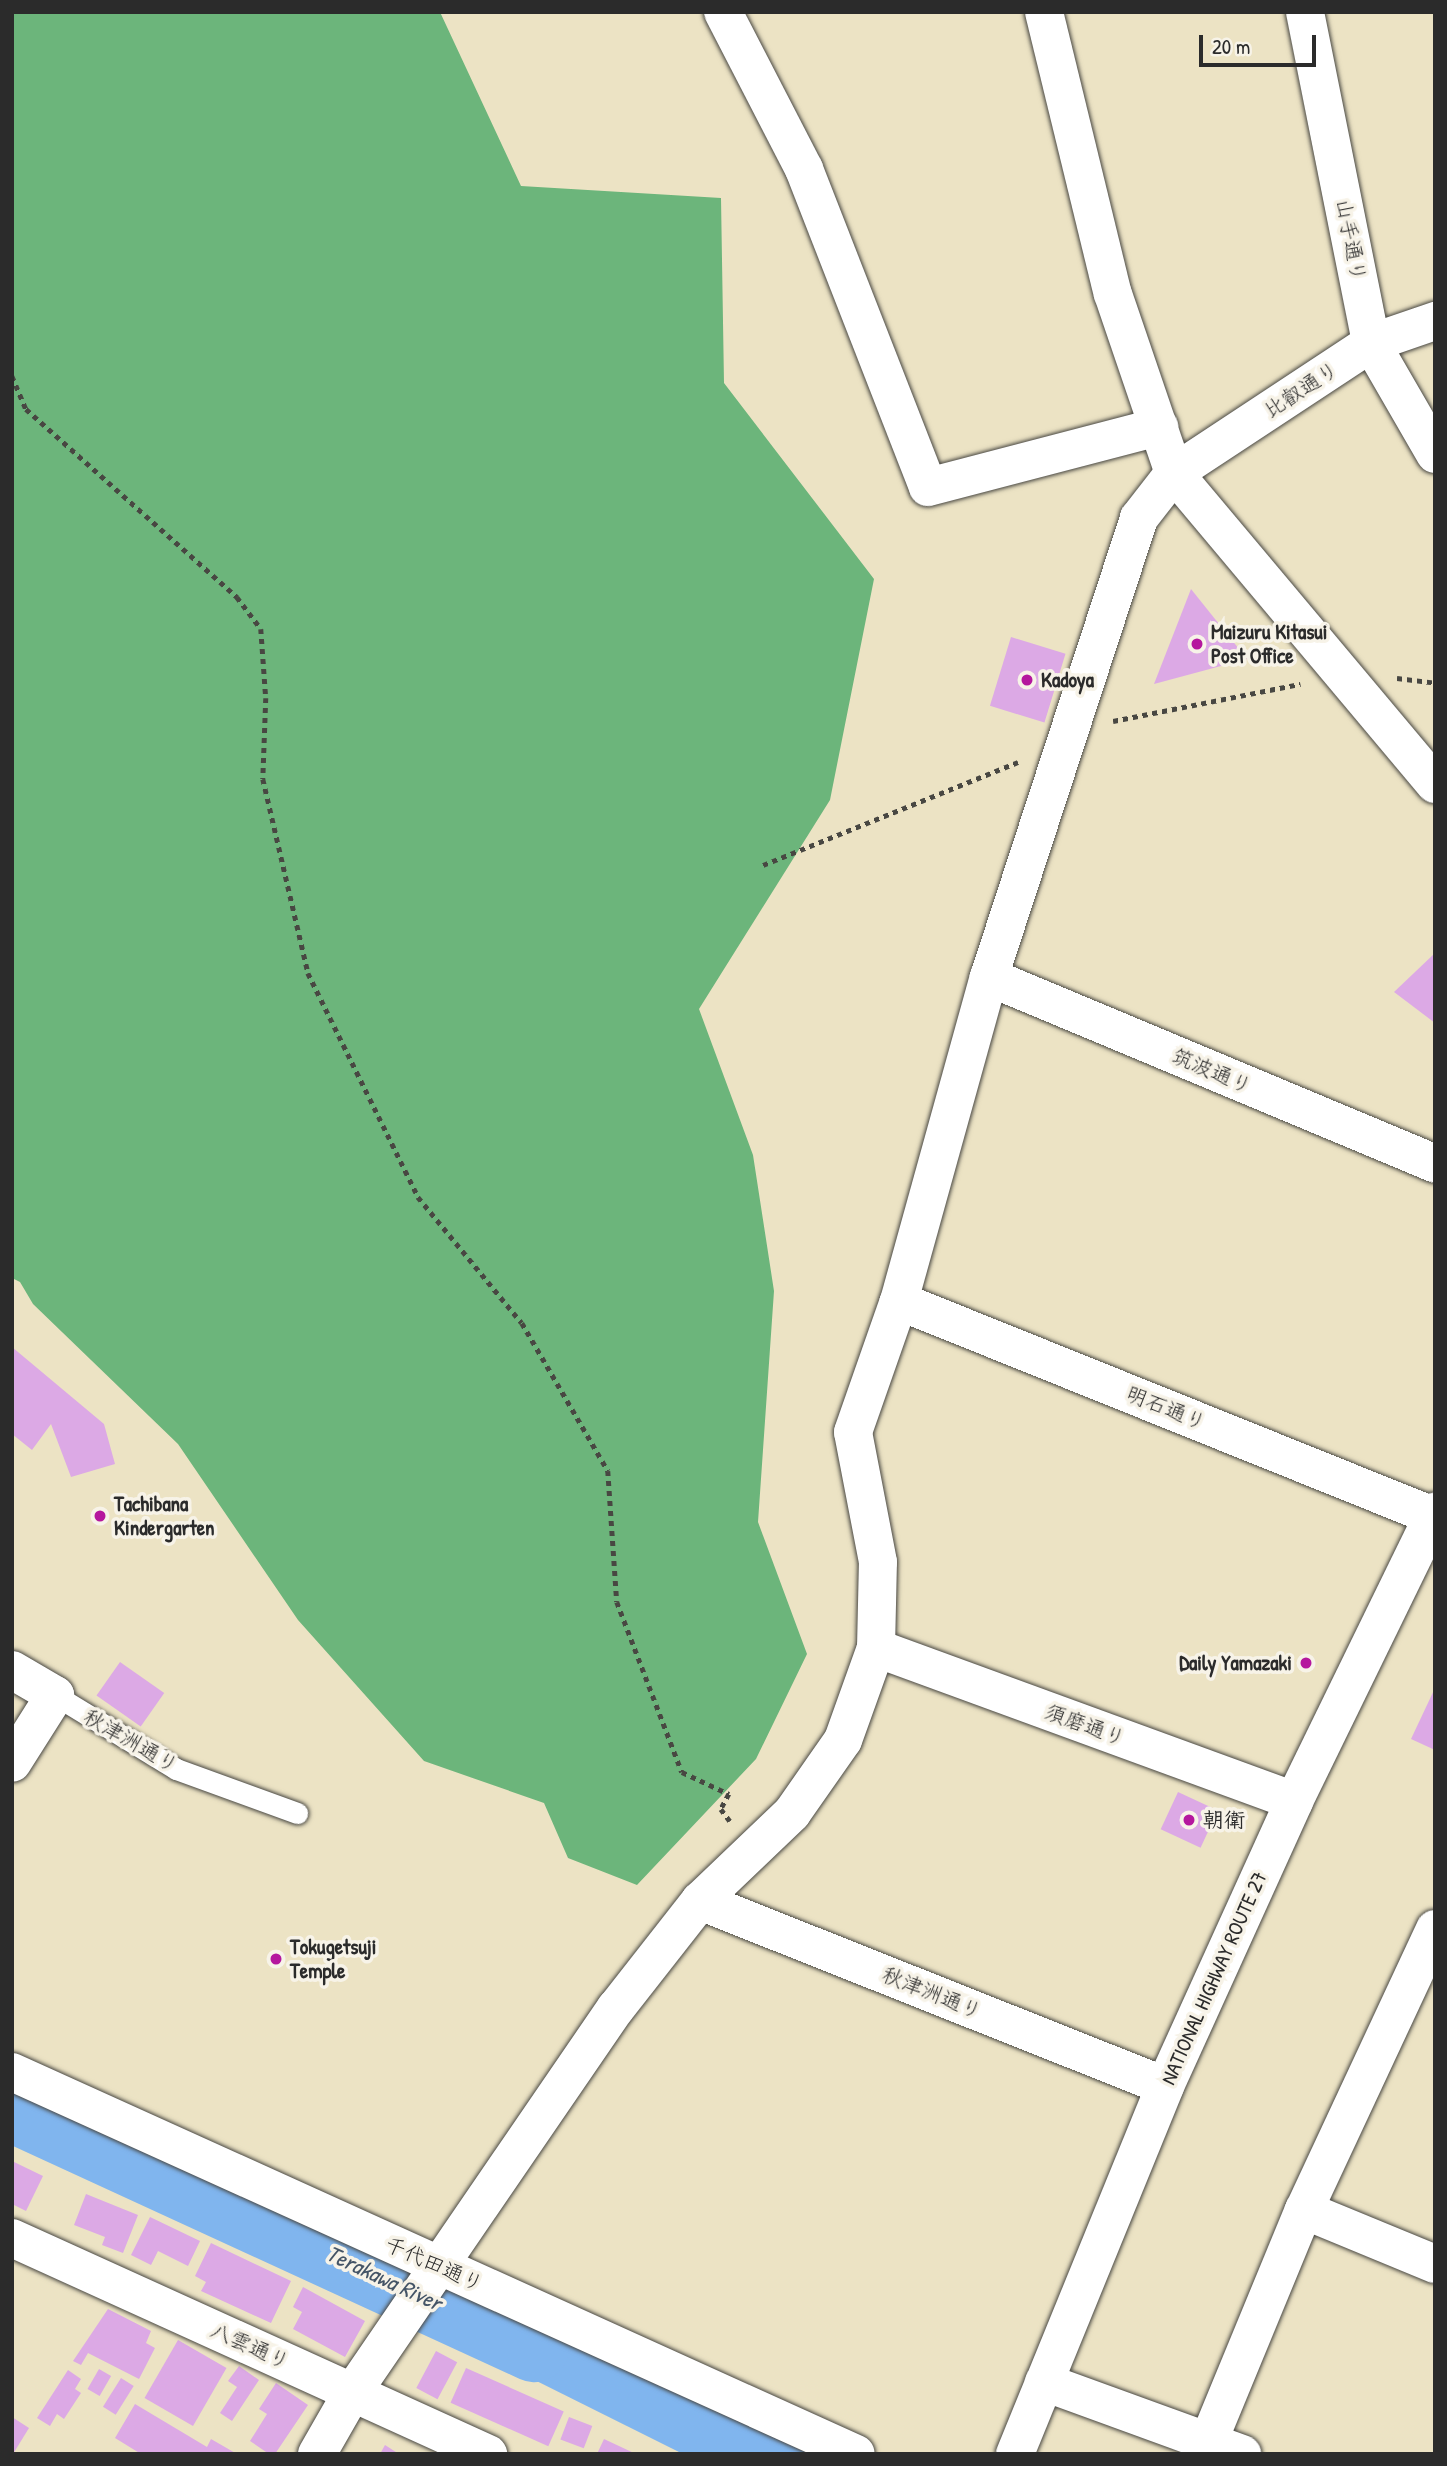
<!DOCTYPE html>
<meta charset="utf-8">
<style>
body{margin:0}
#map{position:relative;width:1447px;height:2466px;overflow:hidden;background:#ece3c4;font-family:"Patrick Hand","Klee One",sans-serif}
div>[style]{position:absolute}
.forest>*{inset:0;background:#6cb57b}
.water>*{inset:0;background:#80b5ee}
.river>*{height:70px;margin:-35px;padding:0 35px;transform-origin:35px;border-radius:35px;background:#80b5ee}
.building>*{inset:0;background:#dca9e5;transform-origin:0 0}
.path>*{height:4.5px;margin-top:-2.25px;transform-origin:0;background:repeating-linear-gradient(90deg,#484742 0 5px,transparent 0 10px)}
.roads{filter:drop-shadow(0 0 2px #484742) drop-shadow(0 0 2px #484742)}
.lane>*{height:21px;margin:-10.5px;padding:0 10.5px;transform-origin:10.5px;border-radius:10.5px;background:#fff}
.street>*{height:38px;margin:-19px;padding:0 19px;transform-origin:19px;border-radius:19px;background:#fff}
.secondary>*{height:38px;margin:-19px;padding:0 19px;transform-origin:19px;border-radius:19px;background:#fff}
.highway>*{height:38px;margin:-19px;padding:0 19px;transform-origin:19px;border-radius:19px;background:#fff}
.dots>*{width:19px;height:19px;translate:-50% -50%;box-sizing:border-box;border:4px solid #f7f3e8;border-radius:50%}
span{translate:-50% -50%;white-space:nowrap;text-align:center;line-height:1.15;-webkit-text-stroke:7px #f7f3e8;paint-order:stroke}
.street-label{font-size:21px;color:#2b2b2b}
.poi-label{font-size:21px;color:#2b2b2b;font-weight:700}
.left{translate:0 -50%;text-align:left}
.right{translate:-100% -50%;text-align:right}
.water-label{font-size:23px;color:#445466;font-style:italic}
.frame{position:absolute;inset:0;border:14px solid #2b2b2b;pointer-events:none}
.scale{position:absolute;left:1199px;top:35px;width:117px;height:32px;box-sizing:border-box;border:4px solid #2b2b2b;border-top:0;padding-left:9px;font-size:21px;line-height:24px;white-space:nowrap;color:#2b2b2b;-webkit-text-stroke:5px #f7f3e8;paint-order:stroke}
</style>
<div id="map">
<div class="forest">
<div style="clip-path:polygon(12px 12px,440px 12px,521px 186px,721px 198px,724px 383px,874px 579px,830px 800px,699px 1009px,753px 1155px,774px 1291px,758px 1522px,807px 1654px,756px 1759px,637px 1885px,568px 1858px,544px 1803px,424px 1761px,298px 1620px,178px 1444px,33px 1304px,20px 1282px,12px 1278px)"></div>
</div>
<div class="water">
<div style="clip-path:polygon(456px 2291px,810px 2454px,683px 2454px,432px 2329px)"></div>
</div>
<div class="river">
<div style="left:12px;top:2107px;width:575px;rotate:24.69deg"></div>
</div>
<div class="building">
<div style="clip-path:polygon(1191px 589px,1247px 659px,1154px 684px)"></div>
<div style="left:1011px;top:637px;width:57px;height:72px;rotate:17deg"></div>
<div style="clip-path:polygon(1435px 953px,1435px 1023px,1394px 992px)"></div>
<div style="clip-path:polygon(12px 1347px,104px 1424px,115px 1464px,71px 1477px,51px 1424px,32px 1450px,12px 1434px)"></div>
<div style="left:120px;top:1662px;width:54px;height:41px;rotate:35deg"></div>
<div style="clip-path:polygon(1435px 1688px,1435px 1750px,1411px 1739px)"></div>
<div style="left:1178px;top:1792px;width:44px;height:41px;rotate:25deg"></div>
<div style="clip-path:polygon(12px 2161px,43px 2176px,26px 2211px,12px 2204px)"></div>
<div style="clip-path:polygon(86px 2194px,138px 2215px,123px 2253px,102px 2245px,105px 2237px,74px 2225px)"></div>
<div style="clip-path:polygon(150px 2217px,200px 2241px,188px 2266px,158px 2251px,151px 2265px,131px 2255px)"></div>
<div style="clip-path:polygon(211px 2243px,291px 2281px,271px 2323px,201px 2291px,206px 2282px,195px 2276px)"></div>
<div style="clip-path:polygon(303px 2287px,365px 2321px,345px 2357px,293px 2329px,302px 2312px,293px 2307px)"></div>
<div style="clip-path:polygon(108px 2309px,151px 2331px,146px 2343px,155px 2348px,139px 2379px,88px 2353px,81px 2365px,73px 2361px)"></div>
<div style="left:178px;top:2340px;width:56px;height:67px;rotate:30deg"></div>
<div style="left:436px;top:2351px;width:24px;height:42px;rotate:28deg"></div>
<div style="clip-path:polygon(239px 2366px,259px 2380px,232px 2421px,220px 2413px,237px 2387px,228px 2381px)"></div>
<div style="left:466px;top:2368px;width:107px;height:38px;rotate:24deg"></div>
<div style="left:99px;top:2369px;width:14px;height:23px;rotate:30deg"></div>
<div style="clip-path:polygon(68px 2370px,81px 2379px,75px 2389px,81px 2393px,64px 2419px,57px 2414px,50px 2426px,37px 2418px)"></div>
<div style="left:121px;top:2378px;width:15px;height:34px;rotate:32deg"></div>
<div style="clip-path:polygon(276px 2383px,308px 2405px,275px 2454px,269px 2454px,250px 2441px,267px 2414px,259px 2409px)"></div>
<div style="clip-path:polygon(135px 2404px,207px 2447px,211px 2439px,237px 2454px,141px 2454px,115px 2438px)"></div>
<div style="clip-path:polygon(12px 2417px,29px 2428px,13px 2454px,12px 2454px)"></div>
<div style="left:569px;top:2417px;width:25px;height:24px;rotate:21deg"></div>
<div style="clip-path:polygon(604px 2439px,636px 2454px,597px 2454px)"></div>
<div style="clip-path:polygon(385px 2445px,399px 2454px,380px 2454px)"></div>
</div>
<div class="path">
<div style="left:12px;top:376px;width:36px;rotate:67deg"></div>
<div style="left:26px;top:409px;width:283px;rotate:41.7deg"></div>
<div style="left:237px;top:597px;width:40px;rotate:53deg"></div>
<div style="left:261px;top:629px;width:69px;rotate:85.9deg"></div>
<div style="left:266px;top:698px;width:81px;rotate:92.1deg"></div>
<div style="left:263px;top:779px;width:199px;rotate:76.9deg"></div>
<div style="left:308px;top:973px;width:250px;rotate:63.8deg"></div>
<div style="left:418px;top:1197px;width:163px;rotate:50.5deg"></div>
<div style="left:522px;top:1323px;width:171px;rotate:59.8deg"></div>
<div style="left:608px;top:1471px;width:131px;rotate:86.1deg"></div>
<div style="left:617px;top:1602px;width:182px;rotate:69.1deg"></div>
<div style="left:682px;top:1772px;width:52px;rotate:25.1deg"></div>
<div style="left:729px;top:1794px;width:17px;rotate:118deg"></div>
<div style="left:721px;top:1809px;width:15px;rotate:53deg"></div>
<div style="left:1397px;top:678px;width:38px;rotate:7deg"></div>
<div style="left:1113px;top:721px;width:191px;rotate:-11.2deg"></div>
<div style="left:763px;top:865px;width:275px;rotate:-22deg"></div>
</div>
<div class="roads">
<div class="lane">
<div style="left:55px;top:1695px;width:142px;rotate:31.4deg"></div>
<div style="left:176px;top:1769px;width:129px;rotate:20deg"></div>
</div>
<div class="street">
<div style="left:723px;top:12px;width:177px;rotate:62.7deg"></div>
<div style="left:804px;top:169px;width:341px;rotate:68.7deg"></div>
<div style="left:928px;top:487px;width:239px;rotate:-14.6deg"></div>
<div style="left:1305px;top:12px;width:338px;rotate:78.7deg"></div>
<div style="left:1371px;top:343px;width:128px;rotate:60deg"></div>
<div style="left:1174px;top:473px;width:236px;rotate:-33.4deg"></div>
<div style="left:1371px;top:343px;width:68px;rotate:-19deg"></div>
<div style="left:989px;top:977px;width:484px;rotate:22.7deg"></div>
<div style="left:899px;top:1301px;width:576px;rotate:21.93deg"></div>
<div style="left:876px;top:1648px;width:445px;rotate:20.1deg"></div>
<div style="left:12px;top:1670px;width:50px;rotate:30.2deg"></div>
<div style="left:55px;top:1695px;width:80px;rotate:122.3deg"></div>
<div style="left:700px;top:1901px;width:500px;rotate:21.7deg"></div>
<div style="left:12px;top:2072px;width:926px;rotate:24.35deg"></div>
<div style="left:1304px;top:2210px;width:142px;rotate:22.4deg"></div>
<div style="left:12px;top:2238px;width:523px;rotate:24.41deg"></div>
<div style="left:1044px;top:2382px;width:211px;rotate:20deg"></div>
<div style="left:1209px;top:2440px;width:249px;rotate:-67.6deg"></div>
<div style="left:1304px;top:2210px;width:310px;rotate:-65deg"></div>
</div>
<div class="secondary">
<div style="left:1044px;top:12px;width:290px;rotate:76.3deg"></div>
<div style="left:1113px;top:294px;width:189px;rotate:71.2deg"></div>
<div style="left:1174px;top:473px;width:406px;rotate:50deg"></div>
<div style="left:317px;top:2454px;width:70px;rotate:-60.2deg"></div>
<div style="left:352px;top:2393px;width:467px;rotate:-55.6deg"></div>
<div style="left:616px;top:2008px;width:136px;rotate:-51.9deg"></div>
<div style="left:700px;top:1901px;width:127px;rotate:-43.7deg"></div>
<div style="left:792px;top:1813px;width:89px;rotate:-55.1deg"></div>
<div style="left:843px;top:1740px;width:98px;rotate:-70.3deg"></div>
<div style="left:876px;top:1648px;width:86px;rotate:-88.7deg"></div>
<div style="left:878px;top:1562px;width:132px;rotate:-100.9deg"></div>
<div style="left:853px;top:1432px;width:139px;rotate:-70.7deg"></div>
<div style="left:899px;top:1301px;width:336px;rotate:-74.5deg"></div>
<div style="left:989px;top:977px;width:483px;rotate:-71.9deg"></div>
<div style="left:1139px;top:518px;width:57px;rotate:-52.1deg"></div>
</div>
<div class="highway">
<div style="left:1015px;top:2454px;width:397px;rotate:-67.8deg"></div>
<div style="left:1165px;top:2086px;width:313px;rotate:-65.6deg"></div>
<div style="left:1294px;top:1801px;width:322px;rotate:-64deg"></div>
</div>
</div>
<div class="dots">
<div style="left:1197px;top:644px;background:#b5179e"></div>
<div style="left:1027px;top:680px;background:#b5179e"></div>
<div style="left:100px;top:1516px;background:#b5179e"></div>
<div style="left:1306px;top:1663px;background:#b5179e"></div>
<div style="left:1189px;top:1820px;background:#b5179e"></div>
<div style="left:276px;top:1959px;background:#b5179e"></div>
</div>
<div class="street-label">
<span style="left:1351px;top:240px;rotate:79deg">山手通り</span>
<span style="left:1301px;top:390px;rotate:-33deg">比叡通り</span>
<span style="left:1212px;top:1071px;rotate:23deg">筑波通り</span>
<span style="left:1166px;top:1408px;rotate:22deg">明石通り</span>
<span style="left:1085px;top:1725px;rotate:20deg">須磨通り</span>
<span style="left:131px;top:1741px;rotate:30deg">秋津洲通り</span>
<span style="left:1214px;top:1978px;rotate:-66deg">NATIONAL HIGHWAY ROUTE 27</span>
<span style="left:932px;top:1993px;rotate:22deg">秋津洲通り</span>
<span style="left:434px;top:2264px;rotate:24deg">千代田通り</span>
<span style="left:250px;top:2346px;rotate:24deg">八雲通り</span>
</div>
<div class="poi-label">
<span class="left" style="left:1211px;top:644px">Maizuru Kitasui<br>Post Office</span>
<span class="left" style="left:1041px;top:680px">Kadoya</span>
<span class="left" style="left:114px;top:1516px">Tachibana<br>Kindergarten</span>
<span class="right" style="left:1292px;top:1663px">Daily Yamazaki</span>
<span class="left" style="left:1203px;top:1820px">朝衛</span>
<span class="left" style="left:290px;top:1959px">Tokugetsuji<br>Temple</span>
</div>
<div class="water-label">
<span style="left:384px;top:2278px;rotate:25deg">Terakawa River</span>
</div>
<div class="frame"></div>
<div class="scale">20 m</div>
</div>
